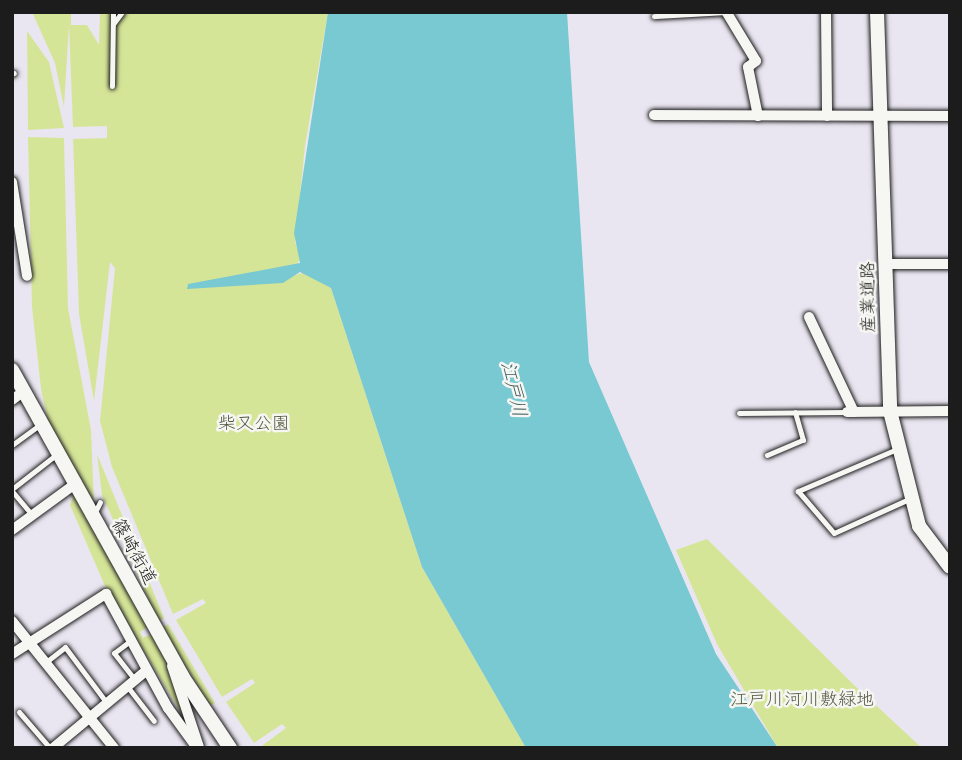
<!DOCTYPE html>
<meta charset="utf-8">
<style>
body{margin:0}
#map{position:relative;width:962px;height:760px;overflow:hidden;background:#eae6f1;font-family:"Playpen Sans","Klee One",sans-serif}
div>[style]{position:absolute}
.green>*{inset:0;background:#d5e598}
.water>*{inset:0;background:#79c9d2}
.roads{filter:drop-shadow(0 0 2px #1c1c1c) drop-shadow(0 0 2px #1c1c1c)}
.service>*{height:5px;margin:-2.5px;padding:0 2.5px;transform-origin:2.5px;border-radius:2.5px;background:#f6f6f2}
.minor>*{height:10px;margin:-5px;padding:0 5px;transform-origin:5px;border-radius:5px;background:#f6f6f2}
.secondary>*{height:14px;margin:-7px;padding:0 7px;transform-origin:7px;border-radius:7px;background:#f6f6f2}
span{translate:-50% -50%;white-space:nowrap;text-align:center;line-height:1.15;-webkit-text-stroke:5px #f6f6f2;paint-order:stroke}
.street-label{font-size:18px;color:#1c1c1c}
.park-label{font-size:18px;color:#545841}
.water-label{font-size:19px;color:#3d595c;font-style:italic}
.frame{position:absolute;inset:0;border:14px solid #1c1c1c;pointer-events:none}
</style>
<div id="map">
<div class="green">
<div style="clip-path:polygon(32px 12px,71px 13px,71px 25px,87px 25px,99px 45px,100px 12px,328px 12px,305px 146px,295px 242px,301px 258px,288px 277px,306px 272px,331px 288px,422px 567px,526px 748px,259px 748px,286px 728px,282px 724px,254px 743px,226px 702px,255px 683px,252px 679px,222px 697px,176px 620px,206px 603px,203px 599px,173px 614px,112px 467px,100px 421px,115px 268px,110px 262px,94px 401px,79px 314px,73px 139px,107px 138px,107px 126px,73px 127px,69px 25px,64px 107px,55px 63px)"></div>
<div style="clip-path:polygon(27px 31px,49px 62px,64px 128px,28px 130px)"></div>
<div style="clip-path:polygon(28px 137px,64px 138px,68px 308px,91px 430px,94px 505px,48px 421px,41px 389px,32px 307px)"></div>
<div style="clip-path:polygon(97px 454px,164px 618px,158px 621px,102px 495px)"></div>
<div style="clip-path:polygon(74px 493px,149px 626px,140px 632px,143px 638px,153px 633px,161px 647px,196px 738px,105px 586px,70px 505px)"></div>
<div style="clip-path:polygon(707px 539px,854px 685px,922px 748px,778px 748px,717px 644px,676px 550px)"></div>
<div style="clip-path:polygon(168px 624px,215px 703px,210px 706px,162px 628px)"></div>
</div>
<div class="water">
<div style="clip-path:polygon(328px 12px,567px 12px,589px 362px,716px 654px,778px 748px,526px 748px,422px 567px,331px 288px,300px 272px,283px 283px,187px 289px,188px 284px,300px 263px,294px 233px)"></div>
</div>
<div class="roads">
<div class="service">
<div style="left:654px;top:16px;width:74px;rotate:-3.1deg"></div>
<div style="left:113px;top:24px;width:15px;rotate:-53deg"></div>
<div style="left:12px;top:74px;width:2px;rotate:-27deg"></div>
<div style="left:112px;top:86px;width:74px;rotate:-89.2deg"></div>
<div style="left:739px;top:413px;width:108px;rotate:-0.5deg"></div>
<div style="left:12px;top:445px;width:36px;rotate:-36deg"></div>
<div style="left:897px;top:449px;width:108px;rotate:157deg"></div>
<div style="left:798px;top:491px;width:55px;rotate:49.4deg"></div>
<div style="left:834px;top:533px;width:85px;rotate:-24.4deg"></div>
<div style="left:767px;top:455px;width:39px;rotate:-23deg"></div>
<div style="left:803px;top:440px;width:29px;rotate:-106deg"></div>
<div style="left:12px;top:489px;width:57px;rotate:-37.9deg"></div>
<div style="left:12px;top:491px;width:31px;rotate:50deg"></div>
<div style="left:95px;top:512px;width:11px;rotate:-63deg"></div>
<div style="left:130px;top:641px;width:20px;rotate:143deg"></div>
<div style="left:114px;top:653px;width:33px;rotate:52deg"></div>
<div style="left:46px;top:662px;width:24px;rotate:-38deg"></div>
<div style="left:65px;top:647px;width:69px;rotate:53.3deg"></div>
<div style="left:127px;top:686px;width:44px;rotate:52.4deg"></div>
<div style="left:19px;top:712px;width:48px;rotate:49.3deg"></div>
</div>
<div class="minor">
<div style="left:826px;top:12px;width:104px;rotate:89.4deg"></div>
<div style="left:727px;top:13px;width:56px;rotate:58.9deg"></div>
<div style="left:756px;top:61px;width:10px;rotate:143deg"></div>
<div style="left:748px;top:67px;width:50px;rotate:78.5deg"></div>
<div style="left:654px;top:115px;width:296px;rotate:0.2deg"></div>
<div style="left:12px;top:182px;width:95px;rotate:80.9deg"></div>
<div style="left:885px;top:264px;width:65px"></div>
<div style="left:809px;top:317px;width:105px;rotate:64.7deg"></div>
<div style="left:12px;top:400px;width:15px;rotate:-37deg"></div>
<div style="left:847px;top:412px;width:103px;rotate:-0.6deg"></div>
<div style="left:12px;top:530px;width:78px;rotate:-36.1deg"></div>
<div style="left:12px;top:621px;width:163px;rotate:51.2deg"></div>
<div style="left:12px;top:654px;width:112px;rotate:-32.6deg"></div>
<div style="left:106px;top:594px;width:130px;rotate:61.5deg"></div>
<div style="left:168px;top:708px;width:49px;rotate:54.1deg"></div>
<div style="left:172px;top:666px;width:85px;rotate:71.6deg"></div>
<div style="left:53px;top:748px;width:122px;rotate:-39.7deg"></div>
</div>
<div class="secondary">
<div style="left:877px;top:12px;width:399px;rotate:88.1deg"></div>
<div style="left:890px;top:411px;width:119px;rotate:75.8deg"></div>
<div style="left:919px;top:526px;width:51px;rotate:52.9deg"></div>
<div style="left:12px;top:370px;width:350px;rotate:60.9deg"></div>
<div style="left:182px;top:676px;width:87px;rotate:56.3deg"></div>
</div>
</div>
<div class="street-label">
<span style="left:867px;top:297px;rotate:-91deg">産業道路</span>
<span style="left:135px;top:551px;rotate:61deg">篠崎街道</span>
</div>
<div class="park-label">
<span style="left:254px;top:422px">柴又公園</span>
<span style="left:802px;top:698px">江戸川河川敷緑地</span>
</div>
<div class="water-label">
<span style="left:515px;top:389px;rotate:77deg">江戸川</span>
</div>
<div class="frame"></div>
</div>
